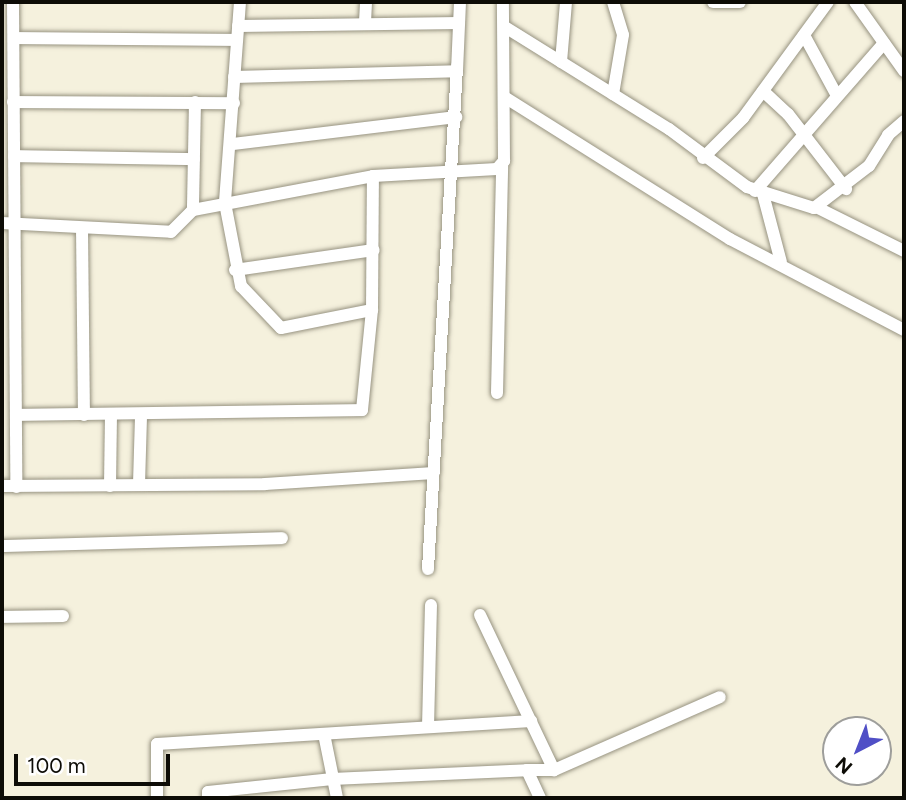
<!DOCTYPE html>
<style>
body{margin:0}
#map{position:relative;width:906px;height:800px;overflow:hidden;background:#f5f1dd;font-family:Figtree,sans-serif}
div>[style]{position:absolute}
.roads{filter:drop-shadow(0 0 2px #979381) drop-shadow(0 0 2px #979381)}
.minor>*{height:12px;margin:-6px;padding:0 6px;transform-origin:6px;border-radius:6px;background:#fff}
span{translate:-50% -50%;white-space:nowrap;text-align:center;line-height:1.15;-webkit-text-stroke:7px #fff;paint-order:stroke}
.frame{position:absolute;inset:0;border:4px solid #0d0c06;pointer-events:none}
.north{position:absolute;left:822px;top:716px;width:70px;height:70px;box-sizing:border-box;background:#fff;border:2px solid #9e9e9b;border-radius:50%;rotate:222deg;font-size:19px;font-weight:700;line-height:28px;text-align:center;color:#0d0c06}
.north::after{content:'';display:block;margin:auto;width:24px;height:32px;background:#504fc6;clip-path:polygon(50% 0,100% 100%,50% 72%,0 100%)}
.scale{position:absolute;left:14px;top:754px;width:156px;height:32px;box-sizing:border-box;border:4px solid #0d0c06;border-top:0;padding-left:9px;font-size:21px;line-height:24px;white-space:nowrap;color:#0d0c06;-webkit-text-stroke:5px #fff;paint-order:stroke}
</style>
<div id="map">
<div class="roads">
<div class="minor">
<div style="left:13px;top:2px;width:485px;rotate:89.6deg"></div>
<div style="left:240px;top:2px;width:202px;rotate:94.3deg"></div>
<div style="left:225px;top:203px;width:85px;rotate:79.1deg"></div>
<div style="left:241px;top:286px;width:58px;rotate:46.4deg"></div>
<div style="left:281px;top:328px;width:93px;rotate:-11.2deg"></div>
<div style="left:613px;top:2px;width:34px;rotate:73deg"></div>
<div style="left:623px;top:35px;width:60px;rotate:99.6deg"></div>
<div style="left:713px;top:2px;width:27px"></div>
<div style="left:855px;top:2px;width:85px;rotate:54.6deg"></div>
<div style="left:365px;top:22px;width:20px;rotate:-87deg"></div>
<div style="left:238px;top:26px;width:221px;rotate:-0.8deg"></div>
<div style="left:505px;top:27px;width:193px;rotate:31.9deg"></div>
<div style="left:669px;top:129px;width:97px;rotate:36.6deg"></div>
<div style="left:747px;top:187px;width:70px;rotate:17.4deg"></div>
<div style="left:814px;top:208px;width:69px;rotate:-37.4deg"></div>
<div style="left:869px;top:166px;width:36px;rotate:-58deg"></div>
<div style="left:888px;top:135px;width:21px;rotate:-41deg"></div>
<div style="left:804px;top:35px;width:67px;rotate:61.5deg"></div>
<div style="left:15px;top:38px;width:222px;rotate:0.5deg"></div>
<div style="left:561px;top:62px;width:60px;rotate:-85.2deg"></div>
<div style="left:234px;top:77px;width:223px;rotate:-1.5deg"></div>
<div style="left:457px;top:71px;width:69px;rotate:-87.5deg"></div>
<div style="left:763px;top:91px;width:34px;rotate:43deg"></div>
<div style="left:788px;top:114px;width:95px;rotate:52.3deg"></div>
<div style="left:506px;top:98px;width:265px;rotate:32.2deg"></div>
<div style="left:730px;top:239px;width:196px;rotate:27.6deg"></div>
<div style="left:13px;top:102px;width:221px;rotate:0.3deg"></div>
<div style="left:195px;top:102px;width:108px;rotate:91.1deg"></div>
<div style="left:193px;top:210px;width:183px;rotate:-10.7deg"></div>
<div style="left:373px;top:176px;width:124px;rotate:-3.2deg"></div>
<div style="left:497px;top:169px;width:11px;rotate:-49deg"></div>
<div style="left:504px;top:161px;width:159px;rotate:-90.4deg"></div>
<div style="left:233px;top:144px;width:225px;rotate:-6.9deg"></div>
<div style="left:14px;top:156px;width:180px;rotate:1deg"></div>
<div style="left:703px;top:158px;width:57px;rotate:-45deg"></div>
<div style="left:743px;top:118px;width:144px;rotate:-53.8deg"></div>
<div style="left:755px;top:191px;width:196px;rotate:-48.9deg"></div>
<div style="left:763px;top:194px;width:70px;rotate:75.2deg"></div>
<div style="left:818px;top:208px;width:96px;rotate:26.6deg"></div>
<div style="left:2px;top:223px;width:169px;rotate:3deg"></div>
<div style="left:171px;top:232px;width:31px;rotate:-45deg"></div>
<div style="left:82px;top:228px;width:187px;rotate:89.4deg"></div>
<div style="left:235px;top:270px;width:140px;rotate:-8.2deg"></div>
<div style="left:497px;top:393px;width:227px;rotate:-88.7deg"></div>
<div style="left:16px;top:415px;width:346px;rotate:-0.8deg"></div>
<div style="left:362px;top:410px;width:100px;rotate:-84.3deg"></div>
<div style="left:372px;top:310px;width:134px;rotate:-89.6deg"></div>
<div style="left:139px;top:484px;width:68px;rotate:-88.3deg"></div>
<div style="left:2px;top:486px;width:263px;rotate:-0.4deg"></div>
<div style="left:265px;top:484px;width:169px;rotate:-3.7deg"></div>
<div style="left:110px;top:486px;width:70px;rotate:-89.2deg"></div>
<div style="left:2px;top:546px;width:280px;rotate:-1.6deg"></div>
<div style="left:428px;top:569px;width:503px;rotate:-86.69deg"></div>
<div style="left:480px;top:615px;width:172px;rotate:64.5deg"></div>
<div style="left:2px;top:617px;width:61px;rotate:-0.9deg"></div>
<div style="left:428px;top:727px;width:122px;rotate:-88.6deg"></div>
<div style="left:324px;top:734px;width:65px;rotate:78.5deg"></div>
<div style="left:157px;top:798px;width:54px;rotate:-90deg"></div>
<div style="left:157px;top:744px;width:375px;rotate:-3.5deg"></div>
<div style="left:208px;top:798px;width:6px;rotate:-90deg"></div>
<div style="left:208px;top:792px;width:125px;rotate:-6deg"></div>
<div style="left:332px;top:779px;width:195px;rotate:-2.6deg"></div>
<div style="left:540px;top:798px;width:31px;rotate:-115deg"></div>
<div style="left:527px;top:770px;width:27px"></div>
<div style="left:554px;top:770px;width:181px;rotate:-23.7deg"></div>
</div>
</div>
<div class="frame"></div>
<div class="north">N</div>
<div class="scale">100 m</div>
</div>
